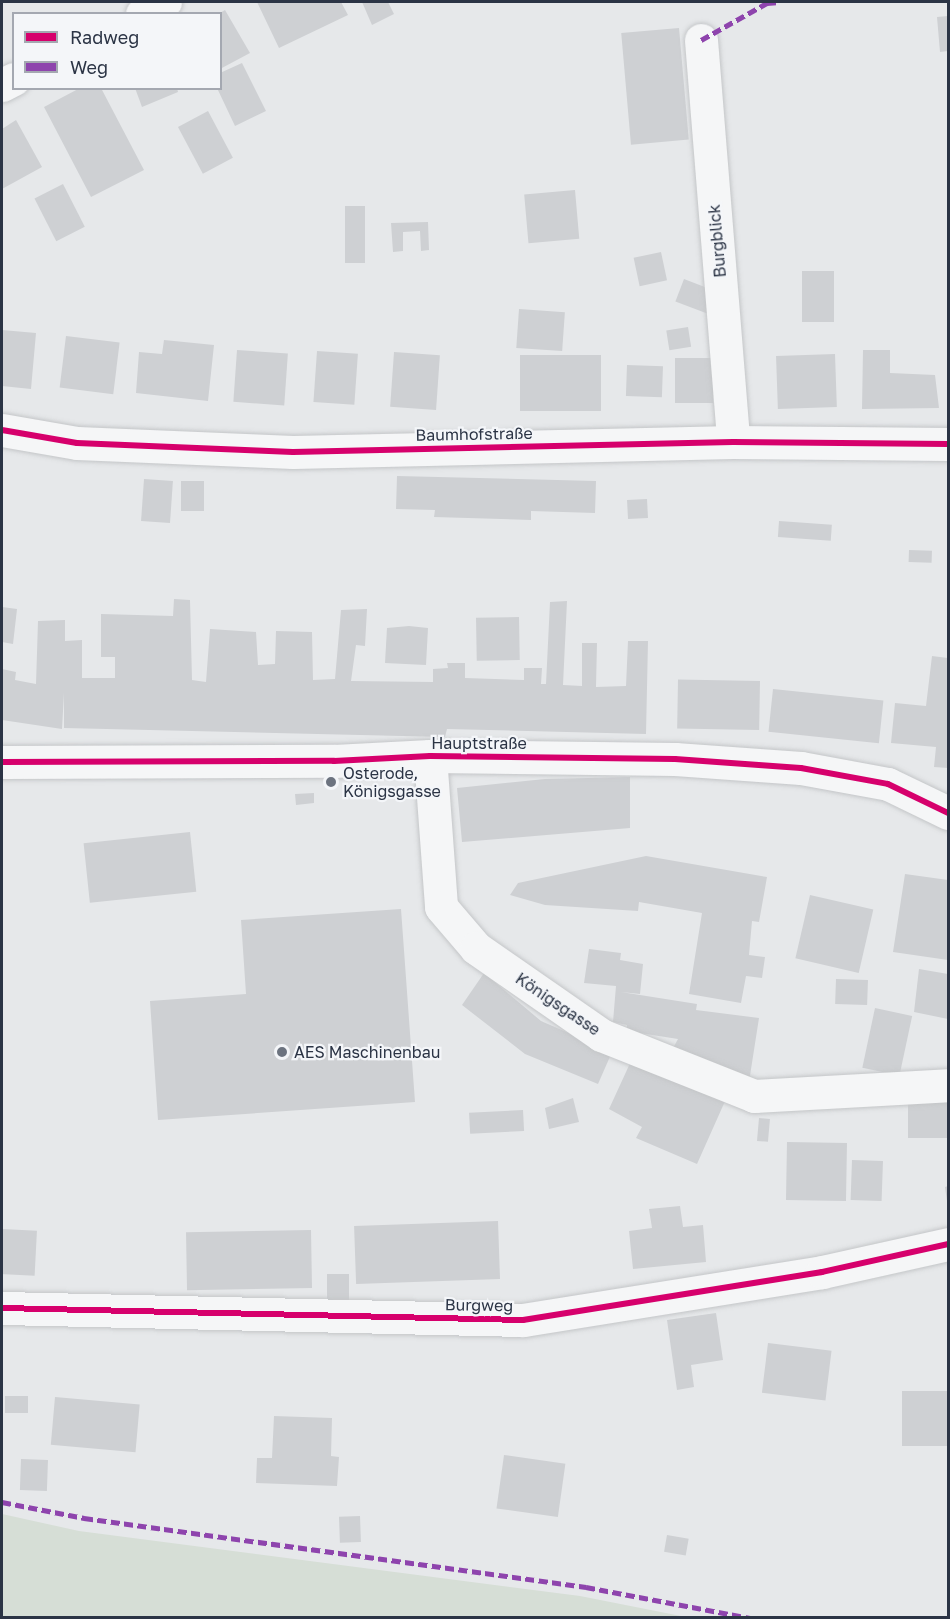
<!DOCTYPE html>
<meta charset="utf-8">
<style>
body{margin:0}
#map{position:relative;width:950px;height:1619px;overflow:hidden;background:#e6e8ea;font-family:"Golos Text",sans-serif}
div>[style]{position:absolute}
.green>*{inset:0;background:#d6ded6}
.building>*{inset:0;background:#ced0d3;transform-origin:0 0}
.path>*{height:4px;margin-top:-2px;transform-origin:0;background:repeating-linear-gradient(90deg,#c5c6ca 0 4.5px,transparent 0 9px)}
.roads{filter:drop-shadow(0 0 2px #c4c6c8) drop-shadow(0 0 2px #c4c6c8)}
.minor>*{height:33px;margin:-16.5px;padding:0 16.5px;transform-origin:16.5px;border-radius:16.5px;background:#f5f6f7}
.quiet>*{height:4.5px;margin-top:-2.25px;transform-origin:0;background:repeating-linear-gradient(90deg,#8e44ad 0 9px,transparent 0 13.5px)}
.cycleway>*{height:6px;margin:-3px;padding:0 3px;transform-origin:3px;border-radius:3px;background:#d6006c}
.dots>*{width:16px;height:16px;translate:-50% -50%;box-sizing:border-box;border:3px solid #f4f6f9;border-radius:50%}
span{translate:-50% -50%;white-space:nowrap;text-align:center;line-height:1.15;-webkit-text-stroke:4.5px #f4f6f9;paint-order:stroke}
.street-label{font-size:16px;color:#2b3445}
.poi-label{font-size:16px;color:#2b3445}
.left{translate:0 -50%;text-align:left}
.frame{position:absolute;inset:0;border:3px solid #2b3445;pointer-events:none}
.legend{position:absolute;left:12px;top:12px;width:210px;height:78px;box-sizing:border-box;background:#f4f6f9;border:2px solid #a4a8b1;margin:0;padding:8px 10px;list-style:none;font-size:18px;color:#2b3445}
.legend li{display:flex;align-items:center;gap:12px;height:30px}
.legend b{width:30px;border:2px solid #a4a8b1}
</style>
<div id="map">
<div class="green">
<div style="clip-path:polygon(2px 1514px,79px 1531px,580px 1596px,686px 1617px,2px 1617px)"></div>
</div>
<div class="building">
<div style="clip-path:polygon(257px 2px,341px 2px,348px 15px,279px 48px)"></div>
<div style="clip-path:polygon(362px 2px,388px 2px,394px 14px,372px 25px)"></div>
<div style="clip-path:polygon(225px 10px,250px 53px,220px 69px,220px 13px)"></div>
<div style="clip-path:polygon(948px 16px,948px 51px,940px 52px,937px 17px)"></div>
<div style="left:679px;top:28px;width:112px;height:58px;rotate:85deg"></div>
<div style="clip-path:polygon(242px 63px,266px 111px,235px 126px,217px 88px,220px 88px,220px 73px)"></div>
<div style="clip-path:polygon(80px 88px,101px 88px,144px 170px,91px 197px,44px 107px)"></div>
<div style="clip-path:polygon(135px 88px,177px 88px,178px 92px,142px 107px)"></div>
<div style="left:208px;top:111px;width:53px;height:34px;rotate:62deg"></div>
<div style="clip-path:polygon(16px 120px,42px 167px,2px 189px,2px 129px)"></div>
<div style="left:63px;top:184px;width:48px;height:32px;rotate:63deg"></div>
<div style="left:575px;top:190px;width:49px;height:51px;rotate:85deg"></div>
<div style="left:345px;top:206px;width:20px;height:57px"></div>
<div style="clip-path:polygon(428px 222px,429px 250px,421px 251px,420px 231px,403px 232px,403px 251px,393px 252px,391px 223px)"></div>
<div style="left:661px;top:252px;width:29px;height:28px;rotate:78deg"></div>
<div style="left:802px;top:271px;width:32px;height:51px"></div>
<div style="left:684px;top:279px;width:34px;height:24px;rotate:21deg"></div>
<div style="left:519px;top:309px;width:46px;height:39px;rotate:4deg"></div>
<div style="left:688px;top:327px;width:20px;height:22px;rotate:81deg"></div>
<div style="clip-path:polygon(2px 330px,36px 333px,31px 389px,2px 386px)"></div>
<div style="left:66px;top:336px;width:54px;height:52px;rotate:7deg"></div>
<div style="clip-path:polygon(164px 340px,214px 345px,208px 401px,136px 393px,139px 352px,162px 354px)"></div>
<div style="left:237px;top:350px;width:51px;height:52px;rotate:4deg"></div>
<div style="clip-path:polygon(863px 350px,890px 350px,890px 373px,935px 375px,939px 408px,862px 409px)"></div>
<div style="left:317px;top:351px;width:41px;height:51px;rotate:4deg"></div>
<div style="left:394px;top:352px;width:46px;height:55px;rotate:4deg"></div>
<div style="left:835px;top:354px;width:53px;height:59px;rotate:88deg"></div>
<div style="left:520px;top:355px;width:81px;height:56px"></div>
<div style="left:675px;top:358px;width:38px;height:45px"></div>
<div style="left:627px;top:365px;width:36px;height:31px;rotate:2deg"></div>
<div style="clip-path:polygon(397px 476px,596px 481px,595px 513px,531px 511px,531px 520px,434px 517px,435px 510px,396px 509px)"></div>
<div style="left:144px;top:479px;width:29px;height:42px;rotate:4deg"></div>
<div style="left:181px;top:481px;width:23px;height:30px"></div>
<div style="left:647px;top:499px;width:19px;height:20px;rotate:87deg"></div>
<div style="left:779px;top:521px;width:53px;height:16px;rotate:4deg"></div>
<div style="left:909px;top:550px;width:23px;height:12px;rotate:2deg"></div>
<div style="clip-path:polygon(174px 599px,190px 600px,192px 680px,206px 682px,210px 629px,256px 632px,258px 665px,275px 664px,276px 631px,312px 632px,313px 680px,335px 679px,341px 610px,367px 609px,365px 646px,356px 645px,351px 681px,433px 682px,433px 669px,448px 668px,447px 663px,465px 663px,465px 678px,524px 680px,524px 668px,542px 668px,541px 684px,546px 684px,550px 602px,567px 601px,563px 685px,582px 686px,582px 643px,597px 643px,596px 687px,626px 686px,628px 641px,648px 641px,646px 734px,447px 729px,445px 737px,64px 728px,64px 693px,62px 729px,2px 720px,2px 669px,16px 672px,15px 680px,36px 684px,38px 621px,65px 620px,65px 641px,82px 640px,82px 678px,115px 678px,115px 657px,101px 657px,101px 614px,173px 616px)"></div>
<div style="clip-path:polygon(2px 607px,17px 609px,13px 644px,2px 642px)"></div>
<div style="left:519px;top:617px;width:43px;height:43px;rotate:89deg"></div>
<div style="clip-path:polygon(409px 626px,428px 628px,426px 665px,385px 663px,387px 628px)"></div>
<div style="clip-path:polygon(932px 656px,948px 658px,948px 768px,934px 767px,936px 747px,891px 743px,895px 703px,926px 706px)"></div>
<div style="left:760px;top:681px;width:49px;height:82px;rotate:91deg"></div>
<div style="left:773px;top:689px;width:111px;height:43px;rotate:6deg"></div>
<div style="clip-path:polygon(630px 777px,630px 828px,462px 842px,457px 788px,545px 779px)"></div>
<div style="clip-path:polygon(314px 793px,314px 803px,296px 805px,295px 794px)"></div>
<div style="left:190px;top:832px;width:60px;height:107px;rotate:84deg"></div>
<div style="clip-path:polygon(646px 856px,767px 877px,759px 922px,752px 921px,749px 955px,765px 957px,762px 978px,746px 976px,741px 1003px,689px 994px,702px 913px,639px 902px,638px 911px,545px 905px,510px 895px,518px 883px)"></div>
<div style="clip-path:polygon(905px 874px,948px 880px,948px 960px,893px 952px)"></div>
<div style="left:810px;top:895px;width:65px;height:65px;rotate:13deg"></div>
<div style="clip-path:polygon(401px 909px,415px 1102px,158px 1120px,150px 1001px,246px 994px,241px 920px)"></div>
<div style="clip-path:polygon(589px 949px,621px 953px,620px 960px,643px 964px,640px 994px,621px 992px,697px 1004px,696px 1010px,759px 1018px,749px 1082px,671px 1052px,678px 1039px,627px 1031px,627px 1025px,613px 1022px,616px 986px,584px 983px)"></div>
<div style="clip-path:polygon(919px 969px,948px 974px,948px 1019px,914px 1012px)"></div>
<div style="clip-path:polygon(484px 973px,541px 1021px,612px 1052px,598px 1084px,525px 1054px,462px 1005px)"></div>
<div style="left:836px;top:979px;width:32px;height:25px;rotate:2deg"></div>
<div style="left:875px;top:1008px;width:38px;height:61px;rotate:12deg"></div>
<div style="clip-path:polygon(632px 1059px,726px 1099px,697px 1164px,636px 1138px,642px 1127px,609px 1109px)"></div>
<div style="left:948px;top:1097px;width:41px;height:40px;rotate:90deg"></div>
<div style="clip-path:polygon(573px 1098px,579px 1122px,549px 1129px,545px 1108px)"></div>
<div style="left:523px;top:1110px;width:21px;height:54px;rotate:87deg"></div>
<div style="left:759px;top:1118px;width:11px;height:23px;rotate:5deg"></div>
<div style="left:787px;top:1142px;width:60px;height:58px;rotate:1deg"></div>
<div style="left:852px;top:1160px;width:31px;height:40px;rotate:2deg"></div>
<div style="clip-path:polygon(948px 1186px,948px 1201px,947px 1201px,945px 1187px)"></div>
<div style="clip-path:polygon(680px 1206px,683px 1227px,703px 1225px,706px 1262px,633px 1269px,629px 1231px,652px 1228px,649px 1209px)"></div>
<div style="left:498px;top:1221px;width:58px;height:144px;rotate:88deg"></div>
<div style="left:2px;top:1229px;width:35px;height:45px;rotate:3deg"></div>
<div style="left:311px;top:1230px;width:58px;height:125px;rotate:89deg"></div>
<div style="left:349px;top:1274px;width:29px;height:22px;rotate:90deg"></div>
<div style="clip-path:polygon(716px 1313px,723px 1360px,691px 1365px,694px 1387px,677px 1390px,667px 1320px)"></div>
<div style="left:768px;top:1343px;width:64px;height:50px;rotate:7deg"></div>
<div style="left:902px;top:1391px;width:46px;height:55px"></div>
<div style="left:5px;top:1396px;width:23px;height:17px"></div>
<div style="left:55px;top:1397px;width:85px;height:48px;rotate:5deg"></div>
<div style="clip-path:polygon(274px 1416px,332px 1418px,331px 1456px,339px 1457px,337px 1486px,256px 1483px,257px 1458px,272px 1458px)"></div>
<div style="left:504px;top:1455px;width:62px;height:54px;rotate:8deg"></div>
<div style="left:21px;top:1459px;width:27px;height:31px;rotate:2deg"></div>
<div style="left:360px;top:1516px;width:26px;height:21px;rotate:88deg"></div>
<div style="left:667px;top:1535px;width:22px;height:17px;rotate:10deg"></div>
</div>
<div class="path">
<div style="left:767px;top:2px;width:1px;rotate:90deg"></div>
</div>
<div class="roads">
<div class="minor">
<div style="left:142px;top:14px;width:26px;rotate:-28deg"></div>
<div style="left:701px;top:40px;width:403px;rotate:85.4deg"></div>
<div style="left:2px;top:85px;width:13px;rotate:-27deg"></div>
<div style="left:2px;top:430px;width:76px;rotate:9.8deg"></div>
<div style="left:77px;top:443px;width:216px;rotate:2.4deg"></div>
<div style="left:293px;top:452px;width:440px;rotate:-1.3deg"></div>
<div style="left:733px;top:442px;width:215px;rotate:0.5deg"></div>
<div style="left:430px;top:756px;width:151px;rotate:85.8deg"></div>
<div style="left:441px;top:907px;width:54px;rotate:49.5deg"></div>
<div style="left:476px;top:948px;width:152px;rotate:34.8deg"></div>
<div style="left:601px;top:1035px;width:165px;rotate:21.7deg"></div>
<div style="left:754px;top:1096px;width:194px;rotate:-3.2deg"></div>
<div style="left:2px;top:762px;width:332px;rotate:-0.2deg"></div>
<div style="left:334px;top:761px;width:96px;rotate:-3deg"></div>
<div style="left:430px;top:756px;width:245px;rotate:0.7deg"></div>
<div style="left:675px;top:759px;width:126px;rotate:4.1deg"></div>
<div style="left:801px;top:768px;width:88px;rotate:10.4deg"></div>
<div style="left:888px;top:784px;width:67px;rotate:25.8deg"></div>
<div style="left:2px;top:1308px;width:521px;rotate:1.32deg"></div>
<div style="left:523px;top:1320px;width:303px;rotate:-9.1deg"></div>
<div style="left:822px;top:1272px;width:129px;rotate:-12.5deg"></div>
</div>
</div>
<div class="quiet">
<div style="left:701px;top:40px;width:76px;rotate:-29.3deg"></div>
<div style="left:767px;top:3px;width:13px;rotate:-4deg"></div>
<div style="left:2px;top:1502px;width:84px;rotate:11deg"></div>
<div style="left:84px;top:1518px;width:507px;rotate:7.83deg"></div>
<div style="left:586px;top:1587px;width:167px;rotate:10.7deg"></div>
</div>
<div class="cycleway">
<div style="left:2px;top:430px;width:76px;rotate:9.8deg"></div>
<div style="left:77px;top:443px;width:216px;rotate:2.4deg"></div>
<div style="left:293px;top:452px;width:440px;rotate:-1.3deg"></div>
<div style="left:733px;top:442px;width:215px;rotate:0.5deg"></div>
<div style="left:2px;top:762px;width:332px;rotate:-0.2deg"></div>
<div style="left:334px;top:761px;width:96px;rotate:-3deg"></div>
<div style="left:430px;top:756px;width:245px;rotate:0.7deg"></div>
<div style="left:675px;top:759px;width:126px;rotate:4.1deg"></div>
<div style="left:801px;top:768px;width:88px;rotate:10.4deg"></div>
<div style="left:888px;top:784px;width:67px;rotate:25.8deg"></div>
<div style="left:2px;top:1308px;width:521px;rotate:1.32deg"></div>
<div style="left:523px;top:1320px;width:303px;rotate:-9.1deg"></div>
<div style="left:822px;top:1272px;width:129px;rotate:-12.5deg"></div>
</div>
<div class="dots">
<div style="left:331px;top:782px;background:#6c737f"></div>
<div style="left:282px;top:1052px;background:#6c737f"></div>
</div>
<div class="street-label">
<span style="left:717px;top:241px;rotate:-95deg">Burgblick</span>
<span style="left:474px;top:434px;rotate:-1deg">Baumhofstraße</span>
<span style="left:479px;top:743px">Hauptstraße</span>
<span style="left:558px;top:1004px;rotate:34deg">Königsgasse</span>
<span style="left:479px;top:1305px;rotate:1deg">Burgweg</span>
</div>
<div class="poi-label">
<span class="left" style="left:343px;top:782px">Osterode,<br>Königsgasse</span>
<span class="left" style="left:294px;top:1052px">AES Maschinenbau</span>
</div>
<div class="frame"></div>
<ul class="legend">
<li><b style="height:8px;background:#d6006c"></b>Radweg</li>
<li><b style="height:8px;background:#8e44ad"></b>Weg</li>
</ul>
</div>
